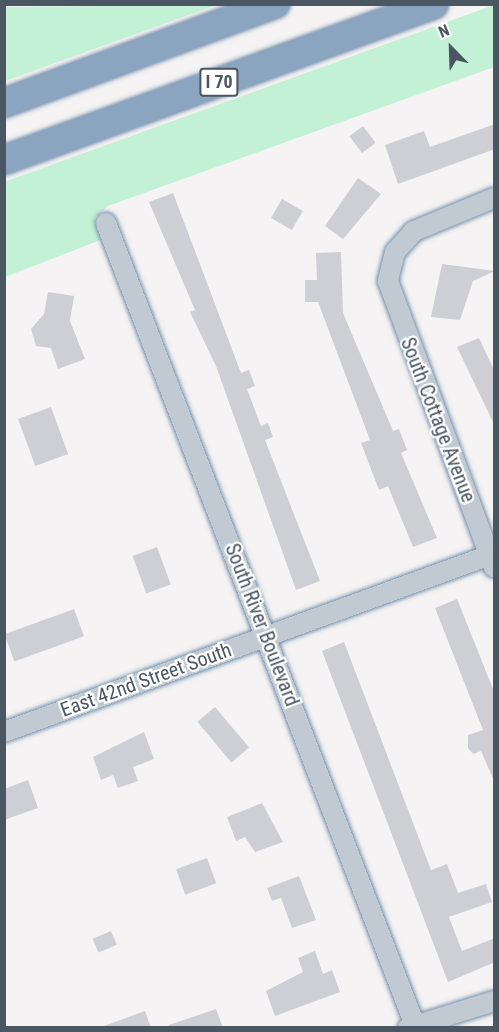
<!DOCTYPE html>
<style>
body{margin:0}
#map{position:relative;width:499px;height:1032px;overflow:hidden;background:#f5f3f3;font-family:"Roboto Condensed",sans-serif}
div>[style]{position:absolute}
.green>*{inset:0;background:#c3f1d5}
.building>*{inset:0;background:#cdcfd5;transform-origin:0 0}
.roads{filter:drop-shadow(0 0 2px #7690ad) drop-shadow(0 0 2px #7690ad)}
.minor>*{height:20px;margin:-10px;padding:0 10px;transform-origin:10px;border-radius:10px;background:#c1cad2}
.highway>*{height:28px;margin:-14px;padding:0 14px;transform-origin:14px;border-radius:14px;background:#8ba5c1}
span{translate:-50% -50%;white-space:nowrap;text-align:center;line-height:1.15;-webkit-text-stroke:4.5px #fff;paint-order:stroke}
.shield-label span{padding:2px 4px;background:#fff;border:2px solid;border-radius:4px;-webkit-text-stroke-width:0}
.shield-label{font-size:18px;color:#4a5661;font-weight:700}
.street-label{font-size:20px;color:#4a5661}
.frame{position:absolute;inset:0;border:6px solid #4a5661;pointer-events:none}
.north{position:absolute;left:421px;top:18px;width:60px;height:60px;-webkit-text-stroke:4px #fff;paint-order:stroke;rotate:337deg;font-size:16px;font-weight:700;line-height:24px;text-align:center;color:#4a5661}
.north::after{content:'';display:block;margin:auto;width:21px;height:27px;background:#4a5661;clip-path:polygon(50% 0,100% 100%,50% 72%,0 100%)}
</style>
<div id="map">
<div class="green">
<div style="clip-path:polygon(216px 5px,5px 81px,5px 7px)"></div>
<div style="clip-path:polygon(494px 5px,494px 67px,108px 206px,94px 218px,103px 239px,5px 277px,4px 182px)"></div>
</div>
<div class="building">
<div style="clip-path:polygon(495px 124px,495px 149px,398px 184px,385px 145px,424px 131px,430px 147px)"></div>
<div style="left:363px;top:126px;width:21px;height:17px;rotate:53deg"></div>
<div style="clip-path:polygon(358px 178px,381px 194px,343px 239px,325px 226px)"></div>
<div style="clip-path:polygon(173px 193px,241px 373px,249px 370px,255px 386px,247px 389px,261px 426px,268px 423px,273px 437px,265px 440px,320px 581px,296px 590px,216px 366px,190px 312px,195px 310px,149px 202px)"></div>
<div style="left:282px;top:199px;width:24px;height:22px;rotate:30deg"></div>
<div style="clip-path:polygon(341px 252px,343px 313px,393px 431px,399px 429px,407px 450px,401px 453px,437px 538px,413px 547px,388px 486px,379px 490px,361px 443px,370px 440px,318px 302px,305px 302px,305px 280px,317px 280px,316px 253px)"></div>
<div style="clip-path:polygon(442px 264px,495px 271px,473px 281px,460px 320px,431px 317px)"></div>
<div style="clip-path:polygon(48px 292px,74px 296px,70px 321px,85px 359px,58px 369px,51px 348px,36px 346px,31px 329px,44px 314px)"></div>
<div style="clip-path:polygon(479px 338px,495px 372px,493px 422px,457px 347px)"></div>
<div style="left:51px;top:407px;width:50px;height:35px;rotate:70deg"></div>
<div style="left:157px;top:547px;width:40px;height:26px;rotate:70deg"></div>
<div style="clip-path:polygon(457px 599px,495px 694px,495px 783px,481px 751px,473px 754px,468px 748px,468px 735px,483px 730px,435px 608px)"></div>
<div style="left:74px;top:609px;width:29px;height:74px;rotate:70deg"></div>
<div style="clip-path:polygon(344px 642px,431px 870px,447px 864px,458px 893px,486px 884px,492px 902px,449px 917px,462px 951px,495px 938px,495px 962px,448px 982px,322px 651px)"></div>
<div style="left:215px;top:707px;width:53px;height:23px;rotate:50deg"></div>
<div style="clip-path:polygon(144px 732px,154px 759px,133px 767px,138px 781px,118px 788px,113px 775px,101px 780px,93px 757px)"></div>
<div style="clip-path:polygon(28px 780px,38px 808px,4px 820px,4px 789px)"></div>
<div style="clip-path:polygon(262px 803px,283px 842px,255px 852px,245px 837px,236px 841px,227px 817px)"></div>
<div style="left:207px;top:858px;width:27px;height:33px;rotate:70deg"></div>
<div style="clip-path:polygon(299px 876px,316px 920px,292px 928px,281px 898px,272px 901px,267px 888px)"></div>
<div style="left:111px;top:931px;width:15px;height:20px;rotate:67deg"></div>
<div style="clip-path:polygon(315px 951px,323px 974px,332px 970px,340px 992px,275px 1016px,266px 991px,303px 972px,298px 958px)"></div>
<div style="clip-path:polygon(216px 1009px,223px 1028px,169px 1028px,169px 1025px)"></div>
<div style="clip-path:polygon(145px 1011px,151px 1028px,104px 1028px,104px 1026px)"></div>
</div>
<div class="roads">
<div class="minor">
<div style="left:494px;top:198px;width:87px;rotate:157.6deg"></div>
<div style="left:414px;top:231px;width:28px;rotate:132deg"></div>
<div style="left:395px;top:252px;width:30px;rotate:104deg"></div>
<div style="left:388px;top:281px;width:305px;rotate:69.7deg"></div>
<div style="left:106px;top:223px;width:863px;rotate:68.94deg"></div>
<div style="left:4px;top:732px;width:517px;rotate:-20.01deg"></div>
<div style="left:408px;top:1028px;width:90px;rotate:-17.4deg"></div>
</div>
<div class="highway">
<div style="left:4px;top:103px;width:289px;rotate:-20.1deg"></div>
<div style="left:4px;top:160px;width:457px;rotate:-19.9deg"></div>
</div>
</div>
<div class="shield-label">
<span style="left:219px;top:82px">I 70</span>
</div>
<div class="street-label">
<span style="left:438px;top:420px;rotate:69deg">South Cottage Avenue</span>
<span style="left:262px;top:625px;rotate:69deg">South River Boulevard</span>
<span style="left:146px;top:680px;rotate:-20deg">East 42nd Street South</span>
</div>
<div class="frame"></div>
<div class="north">N</div>
</div>
